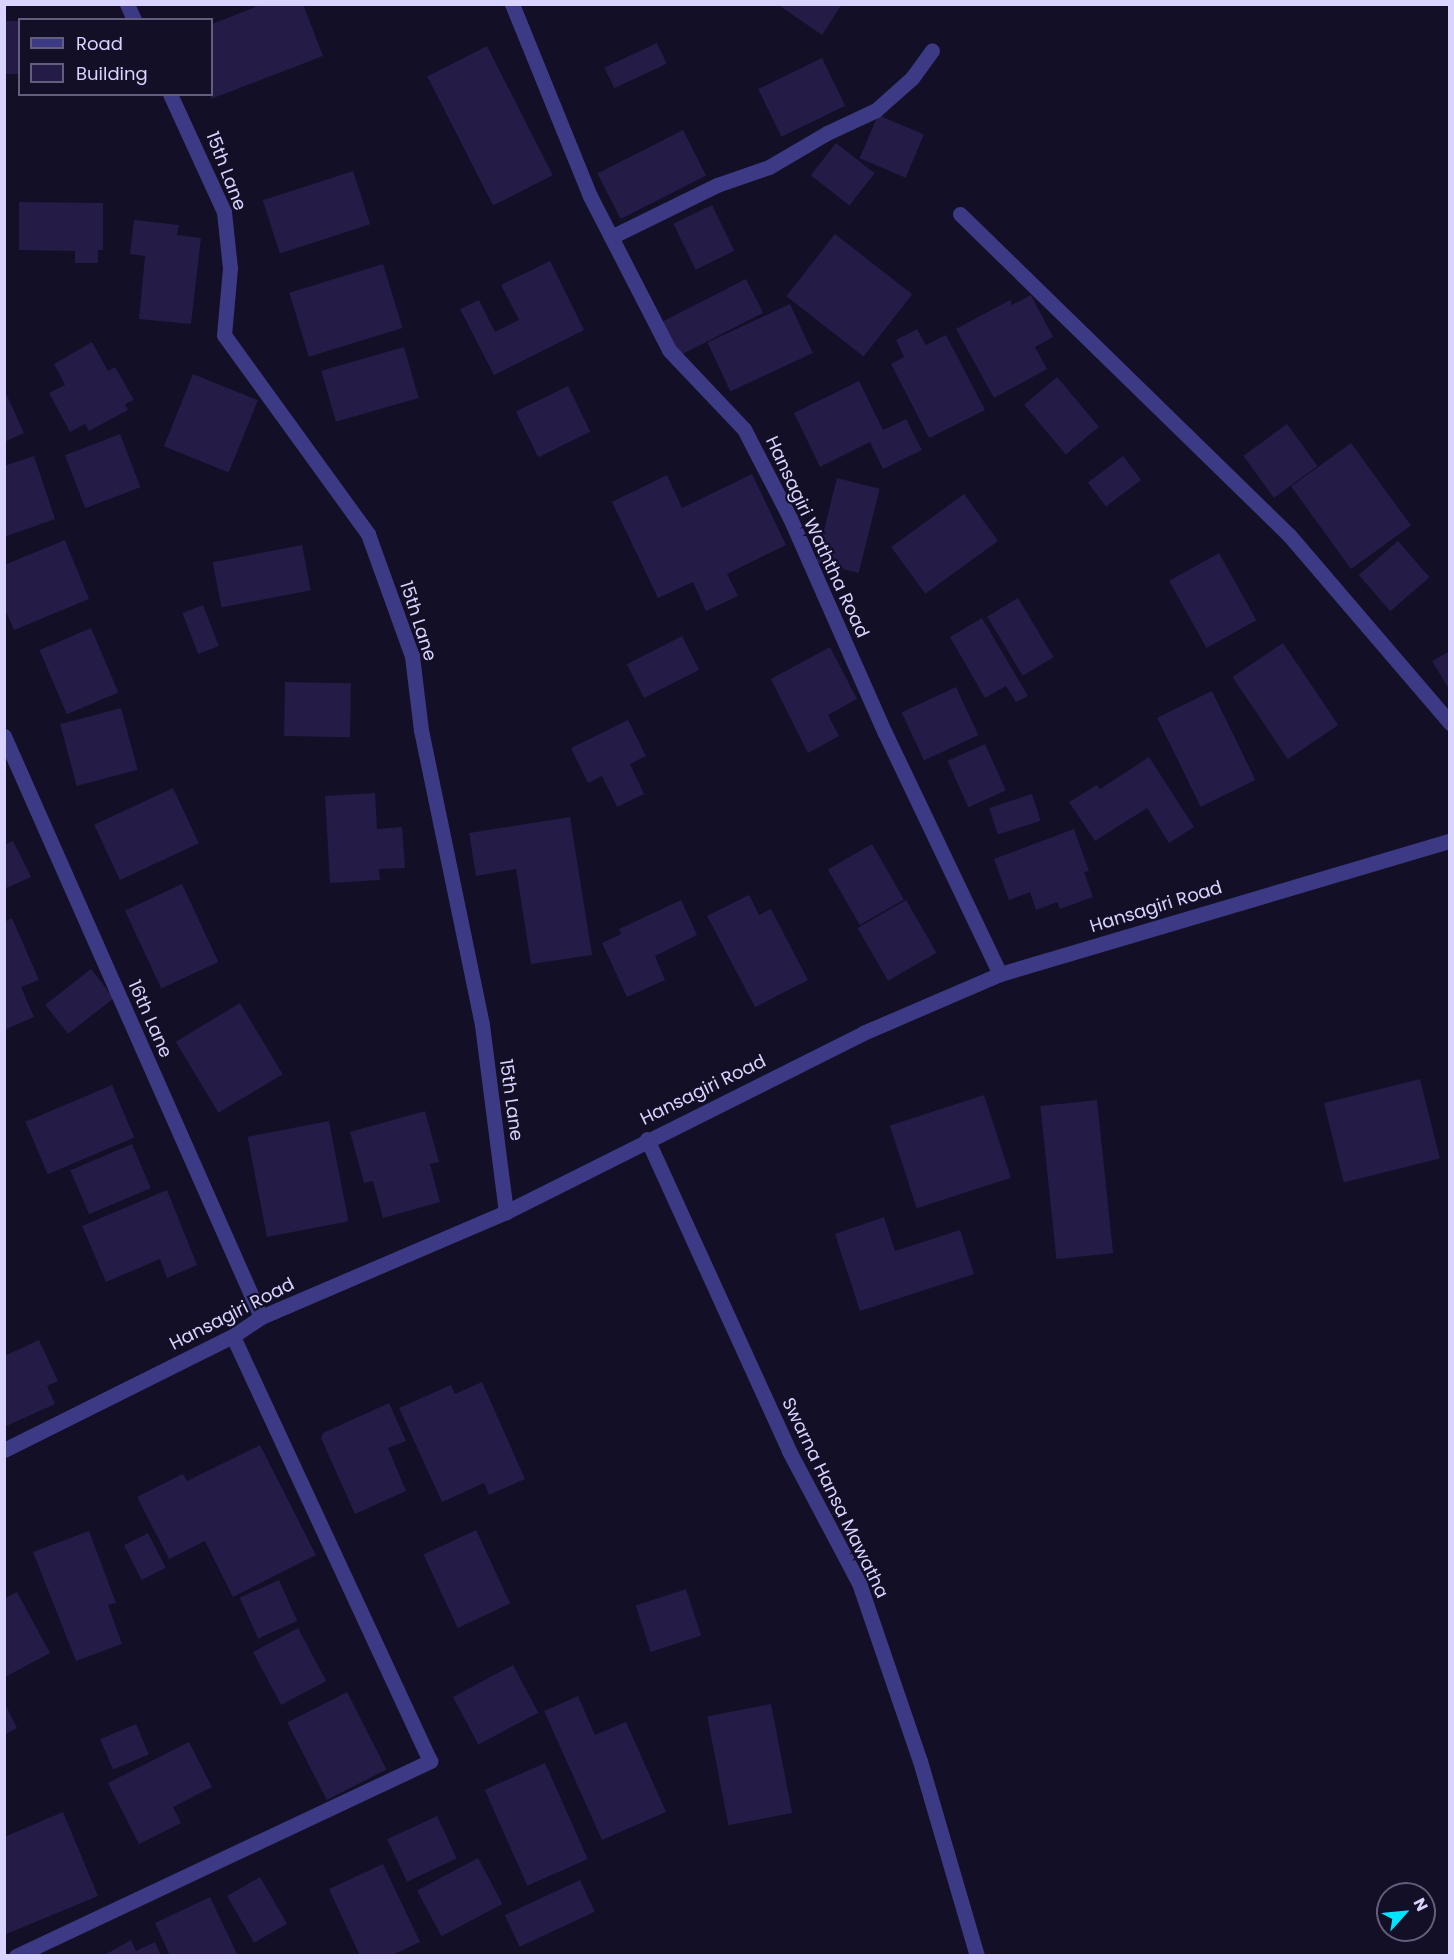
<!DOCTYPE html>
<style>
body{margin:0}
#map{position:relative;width:1454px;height:1960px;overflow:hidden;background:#130f26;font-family:Poppins,sans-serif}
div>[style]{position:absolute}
.building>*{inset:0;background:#241b47;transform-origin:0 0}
.minor>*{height:15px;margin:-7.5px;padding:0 7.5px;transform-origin:7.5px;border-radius:7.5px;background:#3d3a85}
span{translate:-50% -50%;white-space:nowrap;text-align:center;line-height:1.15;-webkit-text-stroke:4.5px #130f26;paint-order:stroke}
.street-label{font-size:18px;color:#d9d4ff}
.frame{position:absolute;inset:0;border:6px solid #d9d4ff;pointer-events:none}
.legend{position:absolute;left:18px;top:18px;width:195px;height:78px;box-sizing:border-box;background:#130f26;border:2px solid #625e7d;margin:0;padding:8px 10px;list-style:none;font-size:18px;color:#d9d4ff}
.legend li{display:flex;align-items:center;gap:12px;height:30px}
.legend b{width:30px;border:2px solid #625e7d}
.north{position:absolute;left:1376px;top:1882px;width:60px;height:60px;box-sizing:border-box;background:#130f26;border:2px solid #625e7d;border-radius:50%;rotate:63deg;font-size:16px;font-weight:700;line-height:24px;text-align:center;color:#d9d4ff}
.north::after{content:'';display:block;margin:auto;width:21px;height:27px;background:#00e5ff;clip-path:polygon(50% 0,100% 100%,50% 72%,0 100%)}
</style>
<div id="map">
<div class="building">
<div style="clip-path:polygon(263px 4px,303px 4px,323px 56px,211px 99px,212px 24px)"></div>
<div style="clip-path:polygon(777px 4px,842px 4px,822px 35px)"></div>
<div style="left:20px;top:21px;width:53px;height:16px;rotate:90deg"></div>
<div style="left:657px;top:43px;width:23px;height:58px;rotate:65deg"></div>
<div style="left:487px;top:46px;width:145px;height:67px;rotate:63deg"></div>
<div style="left:822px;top:58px;width:53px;height:71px;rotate:64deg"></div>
<div style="left:878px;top:115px;width:50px;height:47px;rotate:23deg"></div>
<div style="left:683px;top:130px;width:51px;height:96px;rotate:63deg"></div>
<div style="left:836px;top:143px;width:49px;height:41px;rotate:38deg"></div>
<div style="left:353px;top:171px;width:56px;height:95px;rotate:72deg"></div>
<div style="clip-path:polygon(19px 202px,103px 203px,103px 250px,98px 250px,98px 263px,75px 263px,75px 251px,19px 250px)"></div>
<div style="left:712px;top:205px;width:51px;height:43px;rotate:64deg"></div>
<div style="clip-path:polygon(134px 220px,179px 225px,177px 235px,201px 238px,191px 324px,139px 319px,145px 256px,130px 254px)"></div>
<div style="left:835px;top:234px;width:98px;height:79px;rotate:38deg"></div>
<div style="clip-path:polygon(550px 261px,584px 330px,494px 375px,460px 309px,479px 300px,495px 332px,519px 320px,501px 285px)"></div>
<div style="left:383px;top:264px;width:67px;height:98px;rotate:73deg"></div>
<div style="left:746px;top:279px;width:38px;height:97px;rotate:63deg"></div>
<div style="clip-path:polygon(1031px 295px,1053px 337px,1035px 347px,1047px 369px,994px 398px,956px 329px,1010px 300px,1012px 305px)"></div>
<div style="left:790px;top:304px;width:54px;height:91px;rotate:65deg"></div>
<div style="clip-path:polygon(917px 329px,926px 345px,946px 335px,985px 410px,929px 438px,891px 364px,904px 357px,896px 340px)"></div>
<div style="clip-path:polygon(92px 342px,108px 371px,115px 367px,134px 400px,125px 404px,128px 410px,89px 431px,85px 424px,70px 432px,49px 393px,65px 385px,54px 364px)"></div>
<div style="left:404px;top:347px;width:53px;height:86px;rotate:74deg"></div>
<div style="left:193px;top:374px;width:70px;height:78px;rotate:22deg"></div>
<div style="left:1057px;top:377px;width:65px;height:43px;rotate:50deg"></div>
<div style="clip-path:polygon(859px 381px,883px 430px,906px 419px,922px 450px,883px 469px,870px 442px,820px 467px,794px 413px)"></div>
<div style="left:568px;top:386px;width:51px;height:58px;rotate:64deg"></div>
<div style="clip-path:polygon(4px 389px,24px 433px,4px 442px)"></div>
<div style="left:1287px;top:424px;width:52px;height:54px;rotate:54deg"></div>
<div style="left:120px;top:434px;width:57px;height:59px;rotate:69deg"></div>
<div style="left:1351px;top:443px;width:102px;height:74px;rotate:54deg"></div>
<div style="clip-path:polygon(34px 456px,55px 519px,4px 537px,4px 466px)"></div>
<div style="left:1123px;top:456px;width:30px;height:44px;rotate:53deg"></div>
<div style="clip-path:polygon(752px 474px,786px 545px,727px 574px,738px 596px,706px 611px,693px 582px,658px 598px,612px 502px,667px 475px,682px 508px)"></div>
<div style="left:837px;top:478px;width:44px;height:87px;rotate:14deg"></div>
<div style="left:964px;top:494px;width:58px;height:90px;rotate:54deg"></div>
<div style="clip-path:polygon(65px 540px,89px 599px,14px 630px,4px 607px,4px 565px)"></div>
<div style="left:1398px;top:541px;width:48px;height:52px;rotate:49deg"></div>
<div style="left:302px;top:545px;width:46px;height:91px;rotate:79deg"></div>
<div style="left:1219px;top:553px;width:77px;height:57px;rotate:61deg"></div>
<div style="left:1018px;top:598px;width:69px;height:36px;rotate:59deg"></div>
<div style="left:203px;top:605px;width:44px;height:22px;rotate:69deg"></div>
<div style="clip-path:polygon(982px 618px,1028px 696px,1016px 702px,1006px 686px,985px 698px,950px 637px)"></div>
<div style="left:91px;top:628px;width:70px;height:56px;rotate:67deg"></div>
<div style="left:682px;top:636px;width:38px;height:62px;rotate:63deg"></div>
<div style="left:1283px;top:643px;width:99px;height:61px;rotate:56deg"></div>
<div style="clip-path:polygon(830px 647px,857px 699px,828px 715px,839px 736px,808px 753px,771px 679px)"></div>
<div style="clip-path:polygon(1450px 651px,1450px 691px,1432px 661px)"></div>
<div style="left:285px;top:682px;width:66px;height:54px;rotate:1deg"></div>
<div style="left:956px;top:687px;width:53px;height:60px;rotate:65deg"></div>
<div style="left:1212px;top:691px;width:99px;height:61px;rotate:64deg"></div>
<div style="left:121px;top:708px;width:64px;height:63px;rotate:75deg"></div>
<div style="clip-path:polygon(628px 720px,646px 756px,630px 764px,644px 794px,617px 807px,602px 776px,588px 783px,571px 748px)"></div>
<div style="left:985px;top:744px;width:51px;height:41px;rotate:66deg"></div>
<div style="clip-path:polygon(1149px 757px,1194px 827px,1169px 843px,1147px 808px,1095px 841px,1069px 802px,1097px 785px,1100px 789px)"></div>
<div style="left:173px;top:788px;width:61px;height:87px;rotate:65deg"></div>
<div style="clip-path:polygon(375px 793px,377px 829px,402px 827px,405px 868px,379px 869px,380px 880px,330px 883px,325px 796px)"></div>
<div style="left:1032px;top:794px;width:28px;height:45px;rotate:72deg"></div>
<div style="clip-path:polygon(570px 817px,592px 955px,531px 964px,516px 869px,476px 876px,469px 833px)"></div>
<div style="clip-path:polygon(1074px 829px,1089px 871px,1084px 872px,1093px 897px,1060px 909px,1057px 902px,1036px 910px,1030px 892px,1009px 900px,994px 859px)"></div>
<div style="clip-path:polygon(13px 841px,31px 877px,4px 889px,4px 845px)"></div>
<div style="left:872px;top:844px;width:64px;height:51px;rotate:60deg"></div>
<div style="left:182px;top:884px;width:86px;height:63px;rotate:65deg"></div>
<div style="clip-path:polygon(749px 895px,759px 915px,771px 909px,808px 980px,755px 1007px,707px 916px)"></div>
<div style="clip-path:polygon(681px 900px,697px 935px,655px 956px,665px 980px,627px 997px,602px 943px,621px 934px,619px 929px)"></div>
<div style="left:906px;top:900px;width:61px;height:56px;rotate:60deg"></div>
<div style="clip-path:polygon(12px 918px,39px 980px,21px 987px,34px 1017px,4px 1030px,4px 922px)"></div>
<div style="left:91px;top:969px;width:37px;height:58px;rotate:52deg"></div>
<div style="left:240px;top:1003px;width:83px;height:75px;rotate:59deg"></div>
<div style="left:1420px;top:1079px;width:82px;height:99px;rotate:76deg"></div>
<div style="left:112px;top:1085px;width:57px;height:94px;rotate:67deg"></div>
<div style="left:984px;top:1095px;width:87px;height:99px;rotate:72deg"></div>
<div style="left:1097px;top:1100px;width:154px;height:57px;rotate:84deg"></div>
<div style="clip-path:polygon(425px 1111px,439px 1162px,430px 1164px,440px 1202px,383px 1218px,373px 1181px,364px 1183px,350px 1132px)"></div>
<div style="left:329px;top:1121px;width:102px;height:83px;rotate:79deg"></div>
<div style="left:132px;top:1144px;width:48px;height:67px;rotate:67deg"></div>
<div style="clip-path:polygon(167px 1190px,197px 1265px,167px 1278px,160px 1259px,106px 1282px,82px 1226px)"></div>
<div style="clip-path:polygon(884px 1217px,895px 1251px,960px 1230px,974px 1274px,860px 1311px,835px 1234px)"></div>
<div style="clip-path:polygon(39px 1340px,58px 1381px,47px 1386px,55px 1404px,4px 1427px,4px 1356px)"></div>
<div style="clip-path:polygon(482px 1382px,525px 1479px,489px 1495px,484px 1483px,442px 1502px,399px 1408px,451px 1385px,455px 1394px)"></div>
<div style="clip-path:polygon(389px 1403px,406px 1441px,388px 1448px,406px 1491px,355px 1514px,321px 1438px,323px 1433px)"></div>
<div style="clip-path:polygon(260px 1445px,316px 1555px,233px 1597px,205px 1541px,169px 1559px,137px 1497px,183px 1474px,187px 1481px)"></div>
<div style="left:476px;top:1530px;width:81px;height:58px;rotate:65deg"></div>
<div style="clip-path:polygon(89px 1531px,116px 1603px,108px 1605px,122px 1644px,76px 1661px,33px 1552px)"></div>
<div style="left:148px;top:1533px;width:39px;height:27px;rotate:63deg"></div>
<div style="left:279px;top:1580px;width:45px;height:43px;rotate:66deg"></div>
<div style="left:686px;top:1589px;width:49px;height:53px;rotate:72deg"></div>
<div style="clip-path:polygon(17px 1592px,50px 1653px,5px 1677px,5px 1598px)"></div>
<div style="left:298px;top:1628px;width:60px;height:51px;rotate:62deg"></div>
<div style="left:513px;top:1665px;width:54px;height:68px;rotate:62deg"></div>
<div style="left:347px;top:1692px;width:87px;height:67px;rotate:63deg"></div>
<div style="clip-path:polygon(578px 1696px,595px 1735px,626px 1722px,666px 1812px,602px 1840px,544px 1711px)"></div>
<div style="clip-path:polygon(4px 1702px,17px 1728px,4px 1735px)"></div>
<div style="left:771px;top:1704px;width:111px;height:65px;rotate:79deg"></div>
<div style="left:136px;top:1724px;width:33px;height:39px;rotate:67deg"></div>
<div style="clip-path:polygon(189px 1742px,212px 1787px,173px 1807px,181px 1823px,139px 1844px,108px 1783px)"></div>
<div style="left:545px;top:1763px;width:105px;height:66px;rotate:66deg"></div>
<div style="clip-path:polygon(63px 1812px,98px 1896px,4px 1935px,4px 1837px)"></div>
<div style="left:437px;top:1816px;width:47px;height:55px;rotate:65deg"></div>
<div style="left:478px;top:1858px;width:52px;height:69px;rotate:62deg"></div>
<div style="clip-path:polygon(383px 1864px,420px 1942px,390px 1956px,360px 1956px,329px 1889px)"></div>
<div style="left:260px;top:1877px;width:54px;height:38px;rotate:60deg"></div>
<div style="left:580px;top:1880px;width:35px;height:83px;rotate:65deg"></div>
<div style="clip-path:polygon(210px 1897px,238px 1956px,170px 1956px,155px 1923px)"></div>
<div style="clip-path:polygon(131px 1940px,136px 1951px,155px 1942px,161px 1956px,103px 1956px)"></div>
</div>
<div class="minor">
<div style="left:127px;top:4px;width:17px;rotate:66deg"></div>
<div style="left:512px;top:4px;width:207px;rotate:67.9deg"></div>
<div style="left:590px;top:196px;width:173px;rotate:62.8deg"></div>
<div style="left:669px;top:350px;width:109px;rotate:46.5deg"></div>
<div style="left:744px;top:429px;width:100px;rotate:62.7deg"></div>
<div style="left:790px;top:518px;width:235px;rotate:66.2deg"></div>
<div style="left:885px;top:733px;width:267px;rotate:64.5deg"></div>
<div style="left:170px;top:94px;width:130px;rotate:65.4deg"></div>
<div style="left:224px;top:212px;width:56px;rotate:83.9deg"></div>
<div style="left:230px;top:268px;width:67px;rotate:95.1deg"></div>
<div style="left:224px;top:335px;width:246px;rotate:54.1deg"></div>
<div style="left:368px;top:534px;width:130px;rotate:70.2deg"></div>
<div style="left:412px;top:656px;width:75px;rotate:83.1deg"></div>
<div style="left:421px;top:730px;width:301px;rotate:78.3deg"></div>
<div style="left:482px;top:1025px;width:189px;rotate:82.7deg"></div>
<div style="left:960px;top:214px;width:460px;rotate:44.3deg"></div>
<div style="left:1289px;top:535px;width:248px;rotate:49.4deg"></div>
<div style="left:611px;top:237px;width:118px;rotate:-26.1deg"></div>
<div style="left:717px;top:185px;width:55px;rotate:-19.1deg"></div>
<div style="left:769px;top:167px;width:67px;rotate:-30.4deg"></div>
<div style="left:827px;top:133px;width:54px;rotate:-25.1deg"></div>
<div style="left:876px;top:110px;width:48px;rotate:-41.6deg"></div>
<div style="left:912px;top:78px;width:34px;rotate:-54deg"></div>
<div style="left:4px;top:736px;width:635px;rotate:66.14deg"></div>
<div style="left:647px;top:1139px;width:343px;rotate:65.5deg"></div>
<div style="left:789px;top:1451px;width:149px;rotate:62.1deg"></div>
<div style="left:859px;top:1583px;width:188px;rotate:71.1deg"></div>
<div style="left:920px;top:1761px;width:203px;rotate:73.7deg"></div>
<div style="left:4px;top:1450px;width:256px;rotate:-26.5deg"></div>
<div style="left:233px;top:1336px;width:34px;rotate:-34deg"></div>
<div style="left:261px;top:1317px;width:267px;rotate:-23.2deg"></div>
<div style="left:506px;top:1212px;width:399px;rotate:-26.6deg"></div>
<div style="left:863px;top:1033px;width:149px;rotate:-23.3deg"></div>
<div style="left:1000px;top:974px;width:469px;rotate:-16.5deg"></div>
<div style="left:16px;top:1956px;width:458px;rotate:-25.2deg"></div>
<div style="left:430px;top:1761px;width:468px;rotate:-114.9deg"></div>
</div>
<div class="street-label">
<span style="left:226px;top:171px;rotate:69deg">15th Lane</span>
<span style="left:817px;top:537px;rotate:65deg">Hansagiri Waththa Road</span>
<span style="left:418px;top:621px;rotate:72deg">15th Lane</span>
<span style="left:1156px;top:907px;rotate:-17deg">Hansagiri Road</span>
<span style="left:150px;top:1019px;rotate:66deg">16th Lane</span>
<span style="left:703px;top:1090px;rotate:-26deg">Hansagiri Road</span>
<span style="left:511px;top:1100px;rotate:82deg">15th Lane</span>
<span style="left:232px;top:1314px;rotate:-27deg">Hansagiri Road</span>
<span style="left:835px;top:1498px;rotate:64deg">Swarna Hansa Mawatha</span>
</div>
<div class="frame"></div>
<ul class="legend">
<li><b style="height:8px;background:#3d3a85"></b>Road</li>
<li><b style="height:16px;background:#241b47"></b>Building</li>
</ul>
<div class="north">N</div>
</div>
